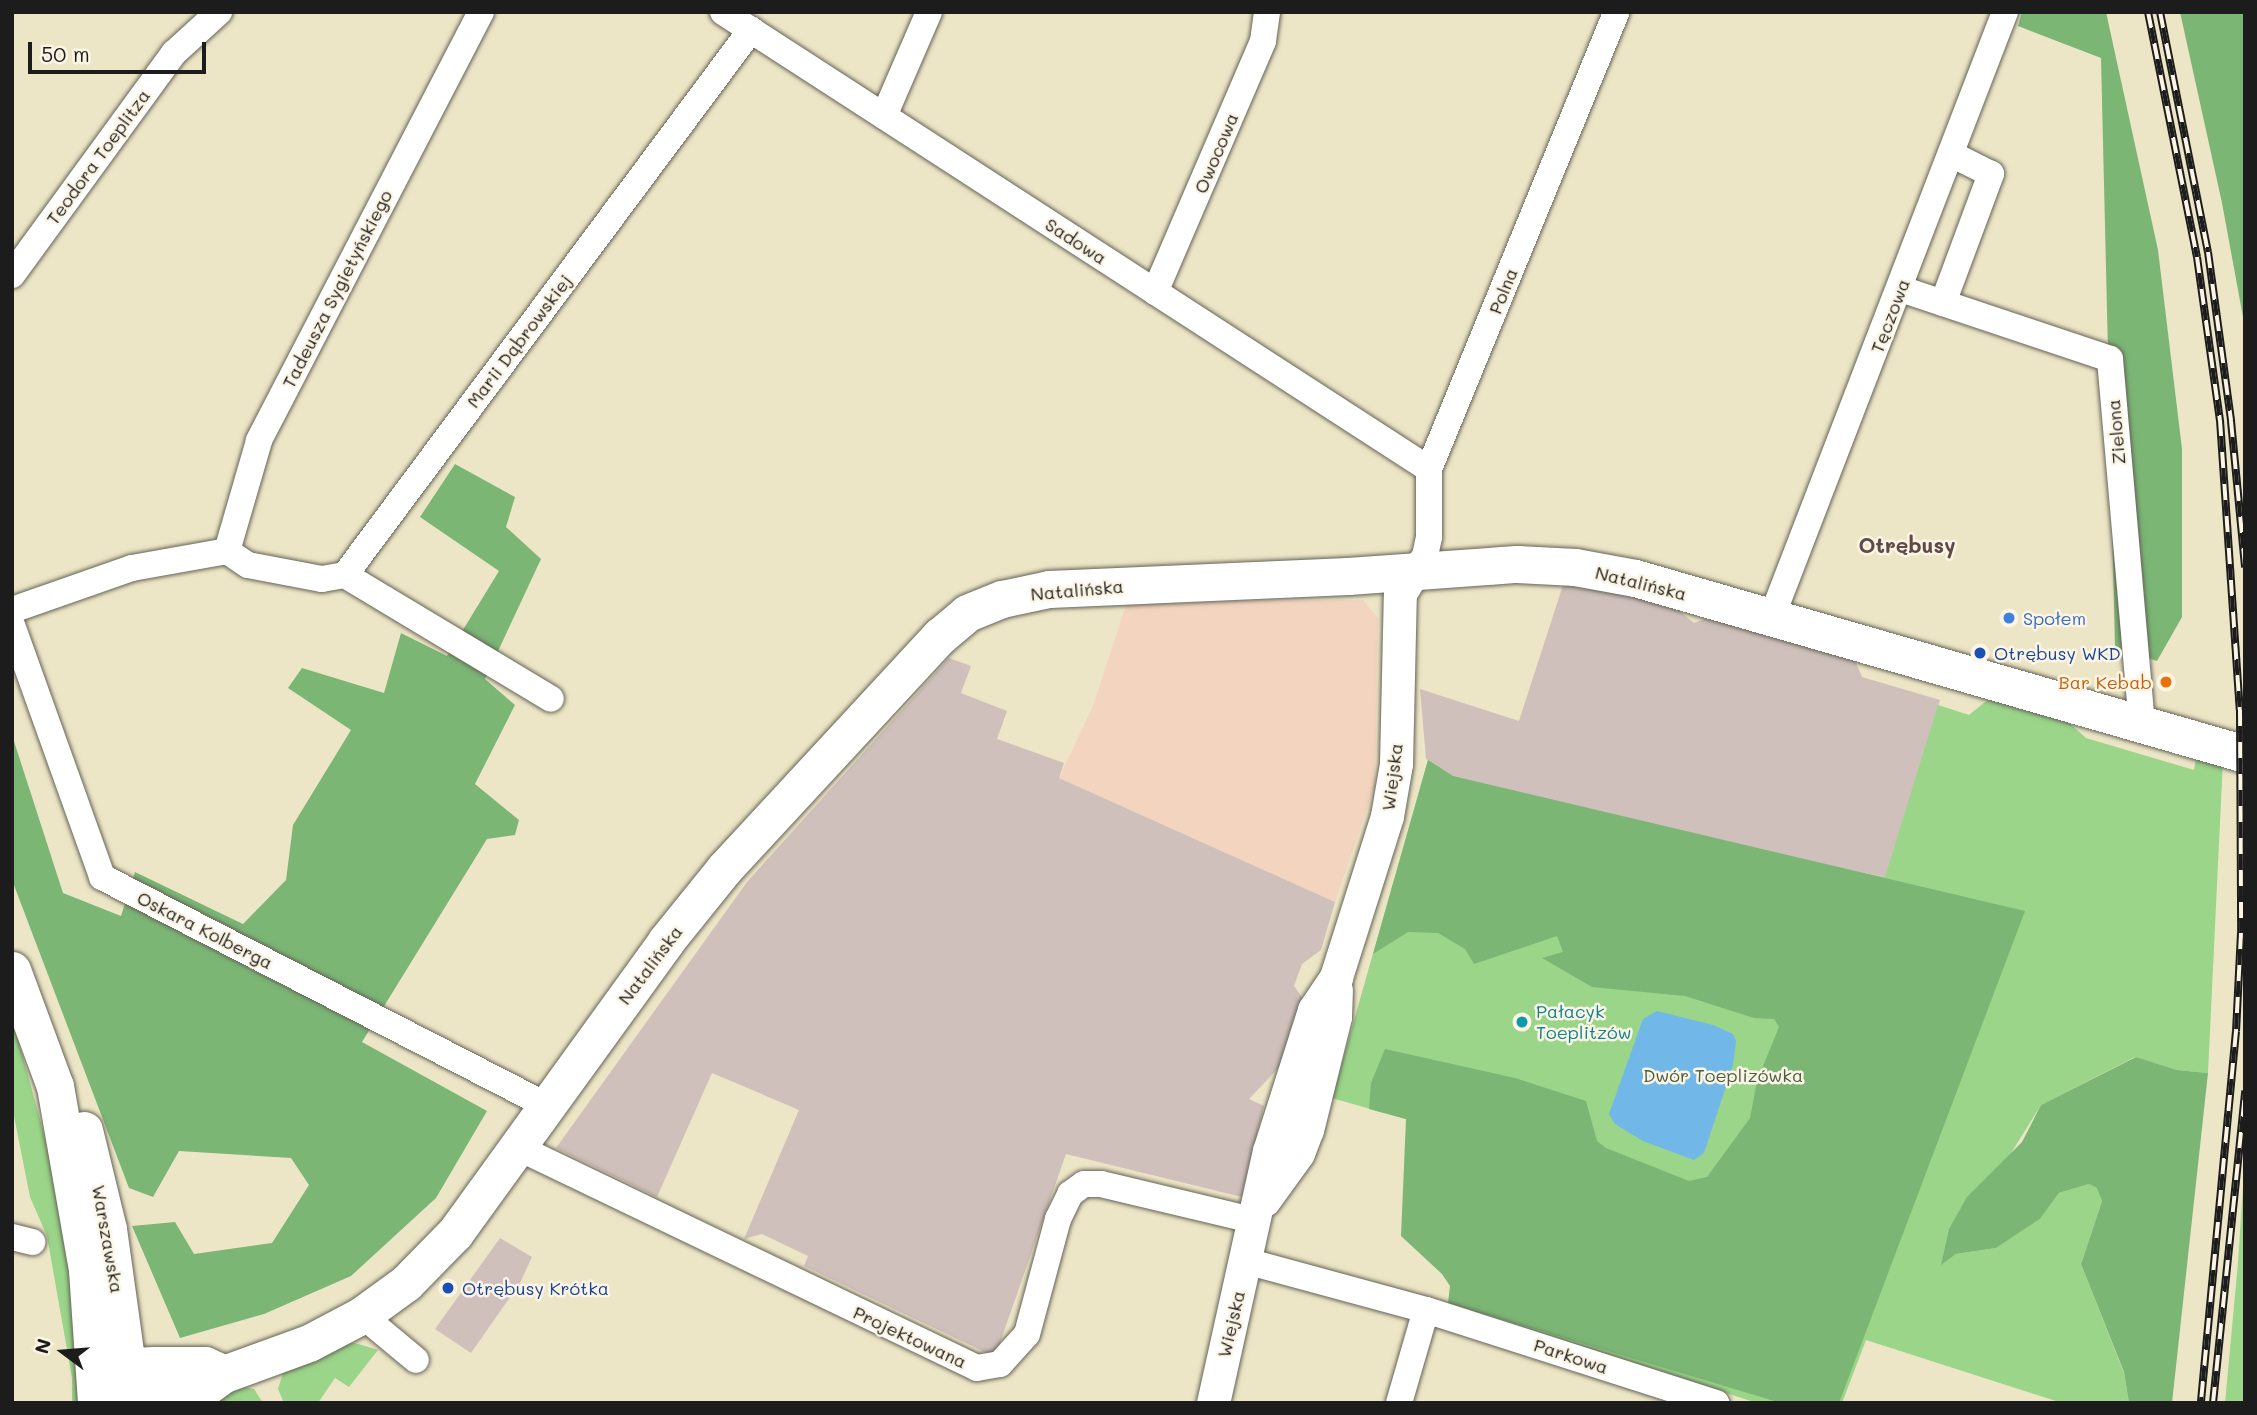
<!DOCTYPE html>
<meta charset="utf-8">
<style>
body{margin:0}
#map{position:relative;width:2257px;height:1415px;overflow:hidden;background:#ede6c6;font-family:Mali,sans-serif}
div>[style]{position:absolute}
.built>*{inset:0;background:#f3d4bf}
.industrial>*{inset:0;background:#cfc0bb}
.green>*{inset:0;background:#9ad589}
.forest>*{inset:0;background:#7bb675}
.water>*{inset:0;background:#71b7e8}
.roads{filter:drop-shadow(0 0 2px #656358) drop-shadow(0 0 2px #656358)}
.minor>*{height:26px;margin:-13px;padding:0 13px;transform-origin:13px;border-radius:13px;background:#fff}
.tertiary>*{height:33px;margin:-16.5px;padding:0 16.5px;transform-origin:16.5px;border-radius:16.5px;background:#fff}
.secondary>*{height:37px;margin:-18.5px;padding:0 18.5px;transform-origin:18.5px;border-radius:18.5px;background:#fff}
.rail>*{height:8px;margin-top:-4px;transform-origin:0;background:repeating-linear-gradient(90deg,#fcf5e5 0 16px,#1c1c1c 0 32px);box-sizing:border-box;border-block:2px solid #1c1c1c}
.dots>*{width:19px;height:19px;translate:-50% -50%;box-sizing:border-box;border:4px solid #fcf5e5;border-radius:50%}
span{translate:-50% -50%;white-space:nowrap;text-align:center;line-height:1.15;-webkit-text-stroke:5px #fcf5e5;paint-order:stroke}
.street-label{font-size:18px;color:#1c1c1c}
.shop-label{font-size:18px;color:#366cbe}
.left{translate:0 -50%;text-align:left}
.transit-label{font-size:18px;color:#164399}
.food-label{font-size:18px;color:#c56008}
.right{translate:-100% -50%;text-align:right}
.culture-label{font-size:18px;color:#0d838f}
.park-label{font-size:18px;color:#485d42}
.quarter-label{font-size:21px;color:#604a48;font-weight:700}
.frame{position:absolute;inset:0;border:14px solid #1c1c1c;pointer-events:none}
.north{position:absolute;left:28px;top:1317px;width:70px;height:70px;-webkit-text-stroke:5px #fcf5e5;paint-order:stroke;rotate:286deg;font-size:19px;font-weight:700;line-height:28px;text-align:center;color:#1c1c1c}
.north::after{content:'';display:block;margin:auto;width:24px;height:32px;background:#1c1c1c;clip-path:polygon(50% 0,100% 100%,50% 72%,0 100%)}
.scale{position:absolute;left:28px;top:42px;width:178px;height:32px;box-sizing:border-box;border:4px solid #1c1c1c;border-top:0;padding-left:9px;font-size:21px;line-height:24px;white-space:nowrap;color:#1c1c1c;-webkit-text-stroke:5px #fcf5e5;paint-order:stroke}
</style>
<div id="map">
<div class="built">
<div style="clip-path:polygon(1363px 600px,1378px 618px,1375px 785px,1335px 902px,1059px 778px,1093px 706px,1127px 602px)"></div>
</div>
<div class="industrial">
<div style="clip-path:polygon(1563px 585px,1625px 594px,1675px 608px,1694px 623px,1710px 617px,1854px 658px,1862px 677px,1940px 700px,1886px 877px,1806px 863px,1453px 776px,1426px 759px,1420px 689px,1519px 721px)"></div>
<div style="clip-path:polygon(949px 658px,971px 666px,961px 693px,1007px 711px,997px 739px,1064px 763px,1059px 778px,1335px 902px,1321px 950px,1302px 964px,1294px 986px,1304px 1000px,1283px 1063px,1249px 1099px,1264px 1106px,1242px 1197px,1066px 1154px,995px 1357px,804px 1266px,808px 1256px,762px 1234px,744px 1239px,799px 1110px,712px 1073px,657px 1197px,556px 1148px,747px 882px)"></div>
<div style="clip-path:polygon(500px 1238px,532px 1257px,520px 1283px,471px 1353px,435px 1329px)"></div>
</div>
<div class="green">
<div style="clip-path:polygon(1990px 698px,2065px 719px,2086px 738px,2194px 770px,2197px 752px,2223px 760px,2208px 1073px,2177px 1070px,2135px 1057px,2041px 1105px,1942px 1264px,1956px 1254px,1996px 1248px,2040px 1219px,2059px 1193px,2089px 1184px,2098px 1188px,2102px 1201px,2081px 1264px,2124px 1373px,2129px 1403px,2062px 1403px,1866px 1340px,1842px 1403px,1757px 1403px,1474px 1312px,1461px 1135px,1332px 1098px,1428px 760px,1453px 776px,1806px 863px,1885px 877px,1938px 705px,1969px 715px)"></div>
<div style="clip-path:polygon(12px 1017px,61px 1196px,86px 1403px,72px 1403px,72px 1378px,47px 1236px,30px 1197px,12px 1106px)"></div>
<div style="clip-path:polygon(2245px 1156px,2245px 1403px,2225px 1403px,2238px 1263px)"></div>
<div style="clip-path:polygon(355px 1343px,378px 1350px,349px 1387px,335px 1378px,318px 1403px,284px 1403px,278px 1389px,283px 1373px,339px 1344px)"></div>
<div style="clip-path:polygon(243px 1387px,254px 1389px,263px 1403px,193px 1403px,206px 1393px)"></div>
</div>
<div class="forest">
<div style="clip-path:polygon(2022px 12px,2106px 12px,2158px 250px,2182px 449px,2182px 617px,2157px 661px,2115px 647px,2101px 58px,2018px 26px)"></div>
<div style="clip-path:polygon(2180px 12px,2245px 12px,2245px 328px,2222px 203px)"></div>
<div style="clip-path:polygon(455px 464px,515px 497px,506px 527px,541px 559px,485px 679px,515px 705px,475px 784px,519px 820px,515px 835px,487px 839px,362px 1042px,487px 1111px,436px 1198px,351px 1276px,264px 1314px,180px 1338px,132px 1226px,175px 1222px,194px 1254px,272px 1243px,309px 1185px,291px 1158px,179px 1151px,153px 1197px,129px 1188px,12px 880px,12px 735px,63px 893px,121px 916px,135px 872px,243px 924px,286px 880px,293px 825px,351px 730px,288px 688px,302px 668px,384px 693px,401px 633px,447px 656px,499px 571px,420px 517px)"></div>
<div style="clip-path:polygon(1428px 760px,1453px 776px,2025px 911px,1839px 1403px,1781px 1403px,1448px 1303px,1450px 1286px,1442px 1274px,1401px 1236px,1406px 1119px,1369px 1109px,1371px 1083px,1385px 1049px,1515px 1078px,1586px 1101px,1597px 1141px,1606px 1148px,1689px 1181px,1707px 1177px,1750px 1118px,1757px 1081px,1779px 1027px,1774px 1019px,1754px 1018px,1685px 996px,1592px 987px,1542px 958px,1563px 952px,1557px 936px,1474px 964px,1465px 949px,1438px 933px,1408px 932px,1373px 954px)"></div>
<div style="clip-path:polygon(2136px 1057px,2177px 1070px,2208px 1073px,2172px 1403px,2129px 1403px,2124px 1372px,2081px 1264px,2102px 1201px,2097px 1188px,2089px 1184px,2059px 1193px,2040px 1219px,1996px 1248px,1956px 1254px,1941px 1265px,1949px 1229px,1967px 1197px,2022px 1142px,2041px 1105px)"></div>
</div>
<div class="water">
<div style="clip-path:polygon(1657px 1011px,1713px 1025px,1733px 1034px,1736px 1041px,1733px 1065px,1704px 1153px,1694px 1160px,1643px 1141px,1615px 1124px,1609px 1114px,1643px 1019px)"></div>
</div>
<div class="roads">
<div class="minor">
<div style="left:481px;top:12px;width:483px;rotate:117.4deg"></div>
<div style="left:259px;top:441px;width:115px;rotate:106.2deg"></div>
<div style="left:227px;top:551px;width:25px;rotate:34deg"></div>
<div style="left:248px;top:565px;width:75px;rotate:10.7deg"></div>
<div style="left:322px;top:579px;width:23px;rotate:-10deg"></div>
<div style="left:345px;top:575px;width:680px;rotate:-53.32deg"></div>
<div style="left:723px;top:12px;width:841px;rotate:32.92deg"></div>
<div style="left:884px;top:116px;width:113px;rotate:-66.6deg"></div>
<div style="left:12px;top:275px;width:275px;rotate:-53.9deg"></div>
<div style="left:174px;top:53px;width:61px;rotate:-42.3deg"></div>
<div style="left:1901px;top:289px;width:220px;rotate:18.5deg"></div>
<div style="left:2110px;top:359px;width:367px;rotate:85deg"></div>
<div style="left:1155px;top:292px;width:273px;rotate:-66.7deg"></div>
<div style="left:1263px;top:41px;width:29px;rotate:-82deg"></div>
<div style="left:1943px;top:303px;width:138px;rotate:-69.6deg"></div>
<div style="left:1991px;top:174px;width:45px;rotate:-153.4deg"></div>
<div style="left:1413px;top:572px;width:20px;rotate:-53deg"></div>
<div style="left:1425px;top:556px;width:19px;rotate:-78deg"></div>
<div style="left:1429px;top:537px;width:68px;rotate:-90deg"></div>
<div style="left:1429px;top:469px;width:494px;rotate:-67.7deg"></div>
<div style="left:345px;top:575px;width:240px;rotate:31deg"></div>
<div style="left:12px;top:610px;width:127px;rotate:-19.3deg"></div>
<div style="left:132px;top:568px;width:97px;rotate:-10.1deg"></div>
<div style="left:1771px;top:619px;width:651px;rotate:-68.92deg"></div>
<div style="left:12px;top:625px;width:268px;rotate:70.3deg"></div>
<div style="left:102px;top:877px;width:499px;rotate:27.2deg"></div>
<div style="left:517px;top:1147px;width:510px;rotate:25.66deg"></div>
<div style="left:977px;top:1368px;width:23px;rotate:-10deg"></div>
<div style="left:1000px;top:1364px;width:40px;rotate:-48deg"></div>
<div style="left:1027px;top:1334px;width:119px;rotate:-74.9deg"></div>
<div style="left:1058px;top:1219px;width:28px;rotate:-64deg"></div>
<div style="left:1070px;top:1194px;width:17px;rotate:-36deg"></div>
<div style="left:1084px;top:1184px;width:17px"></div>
<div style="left:1101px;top:1184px;width:159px;rotate:13.4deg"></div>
<div style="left:12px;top:1237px;width:21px;rotate:14deg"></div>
<div style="left:1246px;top:1261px;width:187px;rotate:15.2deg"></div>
<div style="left:1426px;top:1310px;width:97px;rotate:106.2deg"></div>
<div style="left:1426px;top:1310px;width:305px;rotate:17.8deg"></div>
<div style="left:362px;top:1315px;width:70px;rotate:39.8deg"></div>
</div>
<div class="tertiary">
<div style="left:1264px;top:1200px;width:58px;rotate:-54.1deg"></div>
<div style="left:1298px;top:1153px;width:25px;rotate:-69deg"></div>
<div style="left:1307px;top:1130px;width:116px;rotate:-76.1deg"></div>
<div style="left:1335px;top:1017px;width:27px;rotate:-88deg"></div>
<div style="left:1213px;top:1403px;width:258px;rotate:-77.5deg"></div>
<div style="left:1269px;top:1151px;width:148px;rotate:-72.3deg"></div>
<div style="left:1314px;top:1010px;width:40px;rotate:-56deg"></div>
<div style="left:1336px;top:977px;width:169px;rotate:-72.4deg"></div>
<div style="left:1387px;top:816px;width:53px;rotate:-80.2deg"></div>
<div style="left:1396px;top:764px;width:171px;rotate:-88.7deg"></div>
<div style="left:1400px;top:593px;width:25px;rotate:-58deg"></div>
</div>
<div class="secondary">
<div style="left:12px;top:970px;width:124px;rotate:69.7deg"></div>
<div style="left:55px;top:1086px;width:187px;rotate:80.1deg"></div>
<div style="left:87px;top:1270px;width:133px;rotate:86.1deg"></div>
<div style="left:84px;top:1130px;width:102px;rotate:76.4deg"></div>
<div style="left:108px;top:1229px;width:176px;rotate:82.1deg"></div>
<div style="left:108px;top:1379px;width:25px;rotate:-32deg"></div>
<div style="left:129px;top:1366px;width:26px;rotate:-2deg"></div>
<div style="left:155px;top:1365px;width:50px"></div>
<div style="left:205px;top:1365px;width:21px;rotate:25deg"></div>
<div style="left:96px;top:1387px;width:39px;rotate:23deg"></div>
<div style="left:132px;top:1402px;width:72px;rotate:-10.4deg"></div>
<div style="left:203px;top:1389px;width:26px;rotate:-36deg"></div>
<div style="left:224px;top:1374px;width:90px;rotate:-20deg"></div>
<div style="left:309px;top:1343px;width:60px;rotate:-27.8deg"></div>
<div style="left:362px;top:1315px;width:54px;rotate:-36deg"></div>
<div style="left:406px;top:1283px;width:70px;rotate:-45.6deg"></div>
<div style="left:455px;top:1233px;width:360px;rotate:-54.1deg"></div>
<div style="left:666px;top:941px;width:92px;rotate:-51.1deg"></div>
<div style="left:724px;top:869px;width:318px;rotate:-47.2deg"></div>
<div style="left:940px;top:636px;width:35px;rotate:-40deg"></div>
<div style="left:967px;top:613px;width:38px;rotate:-22deg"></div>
<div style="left:1002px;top:599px;width:48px;rotate:-12deg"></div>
<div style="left:1049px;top:589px;width:299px;rotate:-2.5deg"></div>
<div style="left:1348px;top:576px;width:169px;rotate:-4.1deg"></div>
<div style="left:1517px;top:564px;width:58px;rotate:3deg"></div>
<div style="left:1575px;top:567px;width:61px;rotate:10.4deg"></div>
<div style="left:1635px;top:578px;width:635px;rotate:16.09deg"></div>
</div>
</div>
<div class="rail">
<div style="left:2148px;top:12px;width:250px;rotate:78.7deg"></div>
<div style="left:2197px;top:257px;width:165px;rotate:82deg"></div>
<div style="left:2220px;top:420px;width:291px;rotate:86.1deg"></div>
<div style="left:2240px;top:710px;width:223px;rotate:89.7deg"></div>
<div style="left:2241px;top:933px;width:98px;rotate:92.9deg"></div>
<div style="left:2236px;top:1031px;width:374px;rotate:95.4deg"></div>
<div style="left:2160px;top:12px;width:245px;rotate:78.7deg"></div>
<div style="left:2208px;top:252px;width:171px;rotate:82.2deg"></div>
<div style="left:2231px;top:421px;width:147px;rotate:84.5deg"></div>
<div style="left:2213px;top:1403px;width:314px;rotate:-84.1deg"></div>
</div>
<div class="dots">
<div style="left:2009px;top:618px;background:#3f7fe0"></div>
<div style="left:1980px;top:653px;background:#1a4fb4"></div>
<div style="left:2166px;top:682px;background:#e8710a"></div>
<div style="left:1522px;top:1022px;background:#0f9aa8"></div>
<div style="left:448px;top:1288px;background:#1a4fb4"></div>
</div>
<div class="street-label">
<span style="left:1216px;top:153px;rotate:-67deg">Owocowa</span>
<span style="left:98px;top:157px;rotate:-54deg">Teodora Toeplitza</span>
<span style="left:1076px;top:241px;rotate:33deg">Sadowa</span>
<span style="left:337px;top:289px;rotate:-63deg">Tadeusza Sygietyńskiego</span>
<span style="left:1503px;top:291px;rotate:-68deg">Polna</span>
<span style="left:1890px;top:316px;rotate:-69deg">Tęczowa</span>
<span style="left:519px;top:341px;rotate:-53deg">Marii Dąbrowskiej</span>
<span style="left:2116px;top:432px;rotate:-95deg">Zielona</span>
<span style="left:1641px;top:583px;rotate:14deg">Natalińska</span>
<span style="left:1077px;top:590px;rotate:-5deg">Natalińska</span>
<span style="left:1392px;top:777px;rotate:-83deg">Wiejska</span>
<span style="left:205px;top:930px;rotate:27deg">Oskara Kolberga</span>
<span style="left:650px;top:965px;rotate:-53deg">Natalińska</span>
<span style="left:108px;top:1239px;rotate:80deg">Warszawska</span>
<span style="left:1231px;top:1324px;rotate:-77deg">Wiejska</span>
<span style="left:910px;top:1337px;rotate:25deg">Projektowana</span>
<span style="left:1571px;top:1356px;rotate:18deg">Parkowa</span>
</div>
<div class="shop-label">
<span class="left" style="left:2023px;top:618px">Społem</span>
</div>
<div class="transit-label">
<span class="left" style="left:1994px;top:653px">Otrębusy WKD</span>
<span class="left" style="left:462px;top:1288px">Otrębusy Krótka</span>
</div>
<div class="food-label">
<span class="right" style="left:2152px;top:682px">Bar Kebab</span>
</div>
<div class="culture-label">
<span class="left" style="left:1536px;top:1022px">Pałacyk<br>Toeplitzów</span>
</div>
<div class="park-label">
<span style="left:1723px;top:1075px">Dwór Toeplizówka</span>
</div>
<div class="quarter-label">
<span style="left:1907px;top:545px">Otrębusy</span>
</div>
<div class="frame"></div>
<div class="north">N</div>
<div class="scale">50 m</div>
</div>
